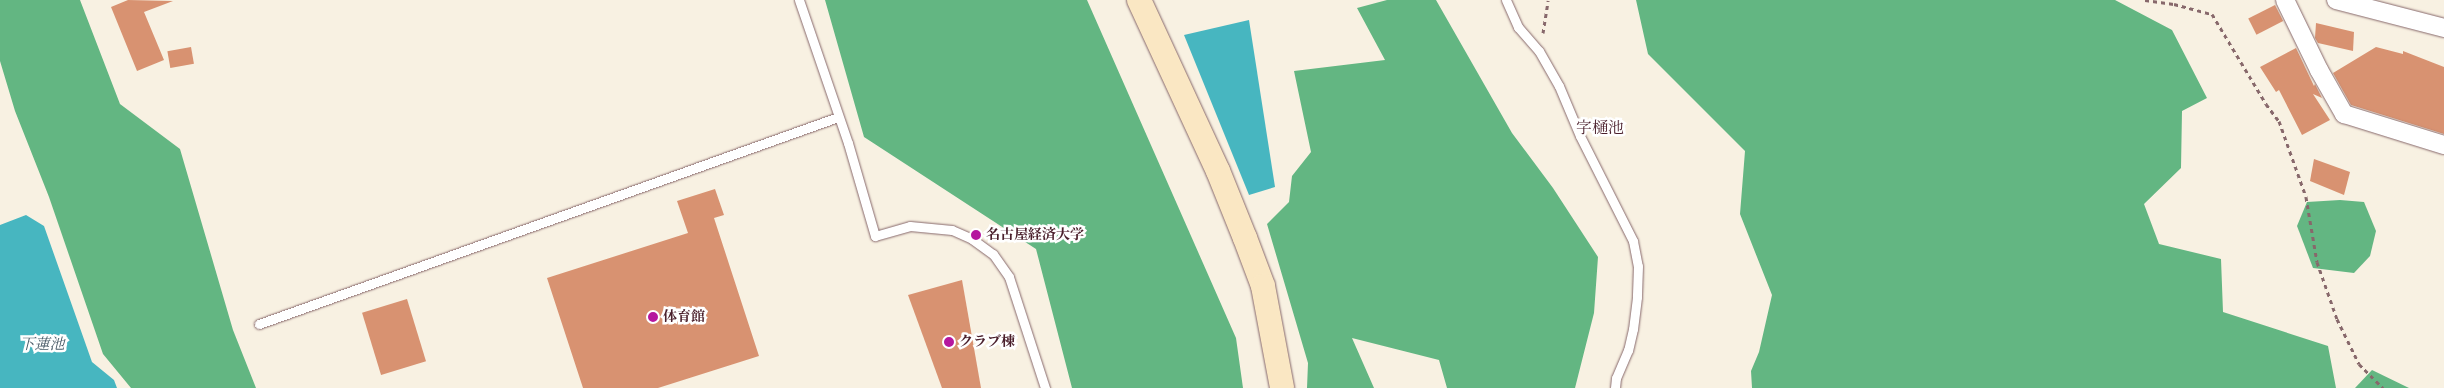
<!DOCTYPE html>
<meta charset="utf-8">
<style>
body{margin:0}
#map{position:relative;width:2444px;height:388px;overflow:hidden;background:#f8f1e2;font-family:"IM FELL English","Noto Serif JP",serif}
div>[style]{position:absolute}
.forest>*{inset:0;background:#63b682}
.water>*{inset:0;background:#47b6c0}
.building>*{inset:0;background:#d89271;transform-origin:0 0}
.path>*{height:3px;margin-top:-1.5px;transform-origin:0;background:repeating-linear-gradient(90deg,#87686b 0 4px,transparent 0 8px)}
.roads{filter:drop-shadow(0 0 1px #87686b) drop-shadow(0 0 1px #87686b)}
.lane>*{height:9px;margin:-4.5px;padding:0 4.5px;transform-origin:4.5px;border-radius:4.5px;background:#fff}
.street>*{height:18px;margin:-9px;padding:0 9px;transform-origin:9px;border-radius:9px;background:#fff}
.secondary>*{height:24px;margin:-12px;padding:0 12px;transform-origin:12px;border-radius:12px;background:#fae7c3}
.dots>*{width:14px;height:14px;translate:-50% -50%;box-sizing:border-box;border:2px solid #fff;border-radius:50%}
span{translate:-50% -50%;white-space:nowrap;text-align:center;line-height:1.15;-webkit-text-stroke:5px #fff;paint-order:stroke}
.poi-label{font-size:14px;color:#4a1f2b;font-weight:700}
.left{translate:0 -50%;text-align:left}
.water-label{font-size:15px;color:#495b67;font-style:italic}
.quarter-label{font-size:16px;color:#4a1f2b}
</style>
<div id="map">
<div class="forest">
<div style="clip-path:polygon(0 0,80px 0,120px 104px,180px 149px,233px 330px,256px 388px,131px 388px,103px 354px,49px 197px,15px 111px,0 61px)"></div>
<div style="clip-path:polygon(825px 0,1087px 0,1236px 338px,1243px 388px,1072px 388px,1036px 249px,864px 137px)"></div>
<div style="clip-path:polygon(1387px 0,1436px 0,1512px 133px,1553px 188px,1598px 257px,1594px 313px,1575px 388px,1447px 388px,1439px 360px,1352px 338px,1374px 388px,1307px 388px,1308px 363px,1267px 224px,1289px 202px,1292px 176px,1311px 152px,1294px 71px,1385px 60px,1357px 8px)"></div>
<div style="clip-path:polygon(1636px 0,2115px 0,2172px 30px,2207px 98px,2182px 111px,2181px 168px,2144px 204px,2159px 244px,2221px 259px,2223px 312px,2328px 346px,2336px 388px,1752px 388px,1751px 371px,1759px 352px,1772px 295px,1740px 214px,1745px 151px,1648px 54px)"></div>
<div style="clip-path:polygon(2340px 200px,2364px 202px,2376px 231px,2370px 256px,2354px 273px,2313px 268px,2297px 226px,2307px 202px)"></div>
<div style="clip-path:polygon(2372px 370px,2409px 388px,2355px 388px)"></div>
</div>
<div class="water">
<div style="clip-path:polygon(1249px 20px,1275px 187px,1249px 195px,1184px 35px)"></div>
<div style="clip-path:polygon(26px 215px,44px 226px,92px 362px,114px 380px,117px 388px,0 388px,0 225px)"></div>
</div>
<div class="building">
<div style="clip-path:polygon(128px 0,173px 1px,144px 12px,164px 60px,137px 71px,111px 7px)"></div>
<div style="left:2275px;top:5px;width:18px;height:30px;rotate:63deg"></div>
<div style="clip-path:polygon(2316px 23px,2354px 32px,2353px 51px,2318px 43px,2315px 38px)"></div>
<div style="left:191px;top:47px;width:17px;height:24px;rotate:80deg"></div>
<div style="clip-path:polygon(2376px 47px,2403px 54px,2403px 51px,2444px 67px,2444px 134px,2351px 105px,2333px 73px)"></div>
<div style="clip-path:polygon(2296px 48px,2314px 86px,2315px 84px,2322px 98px,2313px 94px,2330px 120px,2302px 135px,2279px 90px,2276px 92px,2260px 67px)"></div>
<div style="clip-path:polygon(2314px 159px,2350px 172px,2344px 195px,2310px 181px)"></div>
<div style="clip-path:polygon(715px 189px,724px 215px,714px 218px,759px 356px,658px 388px,583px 388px,547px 278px,688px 233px,677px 201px)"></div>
<div style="clip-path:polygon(962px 280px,981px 388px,942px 388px,908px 295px)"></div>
<div style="left:407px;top:299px;width:65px;height:47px;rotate:73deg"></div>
</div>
<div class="path">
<div style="left:2145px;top:0;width:29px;rotate:8deg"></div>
<div style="left:2174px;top:4px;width:39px;rotate:15deg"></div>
<div style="left:2212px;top:14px;width:105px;rotate:59deg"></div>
<div style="left:2266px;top:104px;width:21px;rotate:53deg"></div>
<div style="left:2279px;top:121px;width:81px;rotate:70.4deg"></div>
<div style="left:2306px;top:197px;width:66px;rotate:80.4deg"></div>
<div style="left:2317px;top:262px;width:60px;rotate:70.7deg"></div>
<div style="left:2337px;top:319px;width:50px;rotate:63.9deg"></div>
<div style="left:2359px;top:364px;width:34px;rotate:45deg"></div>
<div style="left:1543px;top:33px;width:33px;rotate:-81deg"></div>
</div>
<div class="roads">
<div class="lane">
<div style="left:799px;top:0;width:151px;rotate:71.1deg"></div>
<div style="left:848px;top:143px;width:97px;rotate:73.8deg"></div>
<div style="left:875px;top:236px;width:36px;rotate:-16deg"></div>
<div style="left:910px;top:226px;width:42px;rotate:5.4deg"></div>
<div style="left:952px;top:230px;width:22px;rotate:24deg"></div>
<div style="left:972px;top:239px;width:26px;rotate:36deg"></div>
<div style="left:993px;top:254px;width:28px;rotate:55deg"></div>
<div style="left:1009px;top:277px;width:117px;rotate:72deg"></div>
<div style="left:1506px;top:0;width:30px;rotate:66deg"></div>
<div style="left:1518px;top:27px;width:32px;rotate:49deg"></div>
<div style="left:1539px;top:51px;width:40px;rotate:60.3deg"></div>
<div style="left:1559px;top:86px;width:54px;rotate:67.2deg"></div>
<div style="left:1580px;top:136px;width:118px;rotate:63.2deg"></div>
<div style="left:1633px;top:241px;width:25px;rotate:79deg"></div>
<div style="left:1638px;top:266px;width:31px;rotate:92deg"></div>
<div style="left:1637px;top:297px;width:32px;rotate:97deg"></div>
<div style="left:1633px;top:329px;width:22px;rotate:103deg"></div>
<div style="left:1628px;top:350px;width:30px;rotate:113deg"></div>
<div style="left:1616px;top:378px;width:10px;rotate:96deg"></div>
<div style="left:259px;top:324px;width:615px;rotate:-19.67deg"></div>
</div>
<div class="street">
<div style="left:2285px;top:0;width:78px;rotate:64.1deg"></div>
<div style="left:2319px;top:70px;width:51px;rotate:60.4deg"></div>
<div style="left:2344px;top:114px;width:105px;rotate:17.2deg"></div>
<div style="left:2336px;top:0;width:112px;rotate:14.5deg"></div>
</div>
<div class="secondary">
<div style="left:1139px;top:0;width:188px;rotate:65.2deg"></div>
<div style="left:1218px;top:171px;width:72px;rotate:68.1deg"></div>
<div style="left:1245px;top:238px;width:51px;rotate:69.4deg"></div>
<div style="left:1263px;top:286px;width:104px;rotate:79.4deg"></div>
</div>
</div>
<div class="dots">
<div style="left:976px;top:235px;background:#b5179e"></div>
<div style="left:653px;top:317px;background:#b5179e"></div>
<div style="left:949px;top:342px;background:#b5179e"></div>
</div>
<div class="poi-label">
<span class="left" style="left:986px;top:235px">名古屋経済大学</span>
<span class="left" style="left:663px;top:317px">体育館</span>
<span class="left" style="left:959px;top:342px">クラブ棟</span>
</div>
<div class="water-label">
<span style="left:42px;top:345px">下蓮池</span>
</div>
<div class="quarter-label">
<span style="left:1600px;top:129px">字樋池</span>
</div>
</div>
